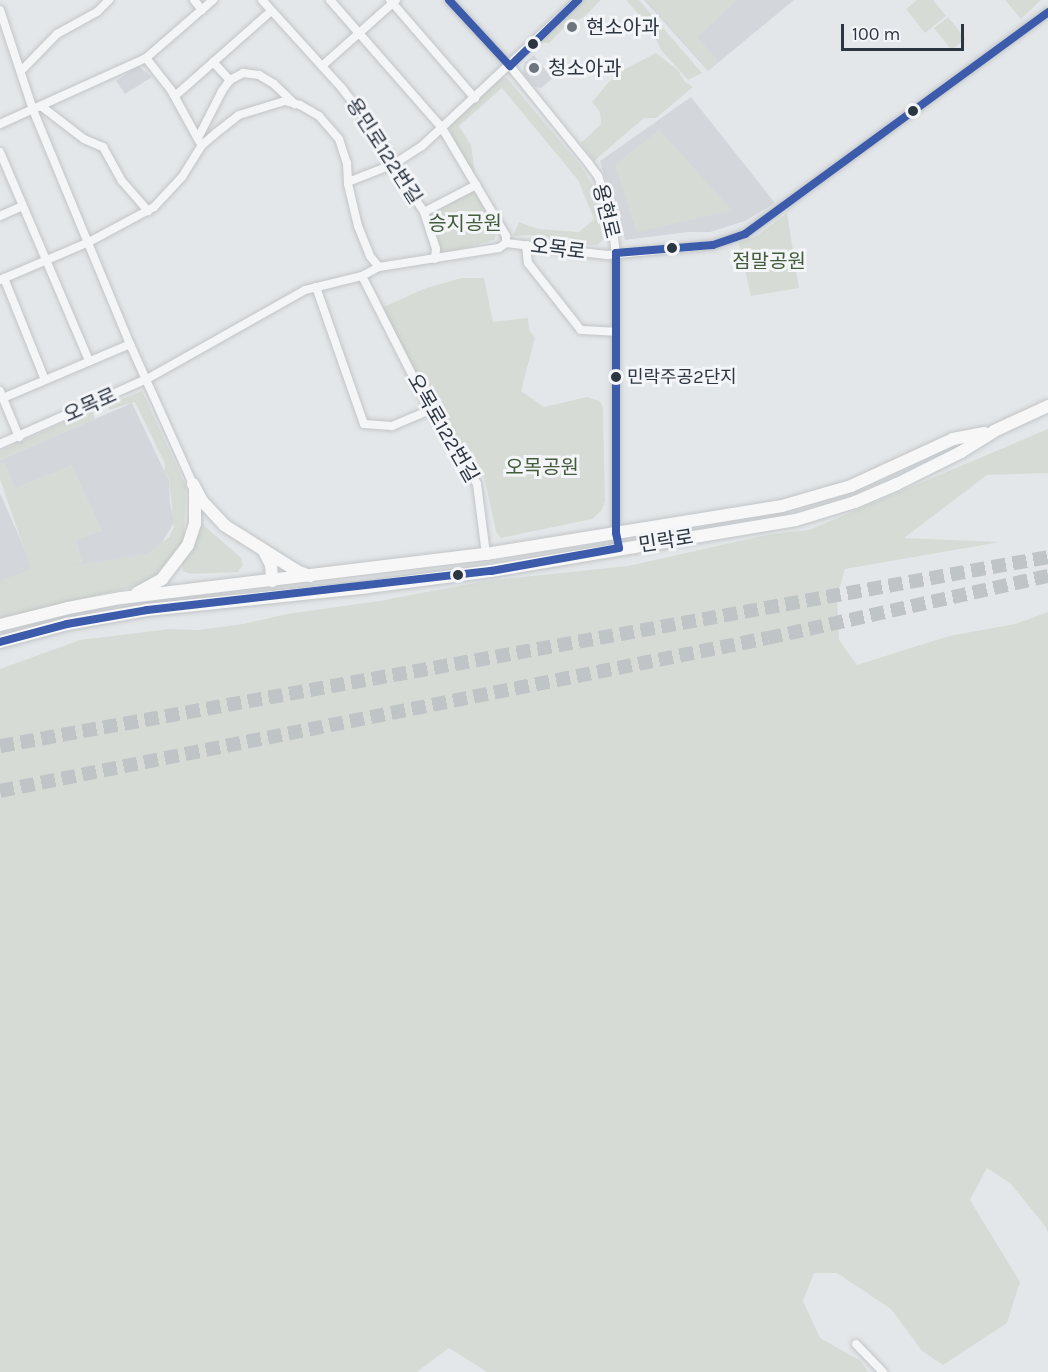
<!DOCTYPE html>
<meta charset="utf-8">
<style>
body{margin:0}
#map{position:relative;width:1048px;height:1372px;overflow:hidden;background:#e4e7e9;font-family:Karla,"Noto Sans KR",sans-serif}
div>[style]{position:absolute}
.built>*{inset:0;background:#d3d7dc}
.green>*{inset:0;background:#d6dcd5;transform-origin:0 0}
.trunk-tunnel>*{height:14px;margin-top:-7px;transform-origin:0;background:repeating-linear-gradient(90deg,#bfc4c7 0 14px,transparent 0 21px)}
.roads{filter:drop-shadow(0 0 2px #c2c5c7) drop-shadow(0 0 2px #c2c5c7)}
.minor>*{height:8px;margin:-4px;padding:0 4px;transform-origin:4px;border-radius:4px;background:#f4f5f6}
.secondary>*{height:12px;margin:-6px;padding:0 6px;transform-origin:6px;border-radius:6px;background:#f7f7f8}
.bus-1>*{height:8px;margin:-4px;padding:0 4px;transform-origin:4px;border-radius:4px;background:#3d5bab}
.dots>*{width:16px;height:16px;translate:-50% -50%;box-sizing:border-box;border:3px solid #f3f5f8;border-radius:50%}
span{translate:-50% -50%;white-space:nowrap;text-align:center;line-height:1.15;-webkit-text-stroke:6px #f3f5f8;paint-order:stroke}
.bus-label{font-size:18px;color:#2c3641}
.left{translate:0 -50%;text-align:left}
.poi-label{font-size:20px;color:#2c3641}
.street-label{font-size:20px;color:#2c3641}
.park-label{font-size:20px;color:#445c3b}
.scale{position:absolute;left:841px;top:24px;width:123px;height:27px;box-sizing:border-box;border:3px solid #2c3641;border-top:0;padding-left:8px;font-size:18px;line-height:21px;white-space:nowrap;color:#2c3641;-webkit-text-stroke:4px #f3f5f8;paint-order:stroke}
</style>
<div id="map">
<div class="built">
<div style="clip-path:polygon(644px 0,794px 0,708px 71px)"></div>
<div style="clip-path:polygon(534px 55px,552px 79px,541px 88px,535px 87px,523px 74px,524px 63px)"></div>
<div style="clip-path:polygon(138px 66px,152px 77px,125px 94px,116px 81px)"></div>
<div style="clip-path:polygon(691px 97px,775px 203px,745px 221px,710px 232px,688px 232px,625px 240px,600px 161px)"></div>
<div style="clip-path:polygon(132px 403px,169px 481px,170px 505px,175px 521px,158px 549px,150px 557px,40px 574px,0 471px,0 460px)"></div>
<div style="clip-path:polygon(0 493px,36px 575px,0 586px)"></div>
</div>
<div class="green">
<div style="clip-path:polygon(582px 0,601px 0,585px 16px,563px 29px,549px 43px,539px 42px)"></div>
<div style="clip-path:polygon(626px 0,639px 0,702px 73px,688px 80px,661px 50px,652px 30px)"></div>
<div style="clip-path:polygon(647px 0,737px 0,697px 37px,718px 61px,709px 70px)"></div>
<div style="clip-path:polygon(917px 0,933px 0,946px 16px,925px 33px,906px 9px)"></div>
<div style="clip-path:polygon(1005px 0,1041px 0,1021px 19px)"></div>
<div style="left:948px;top:17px;width:28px;height:18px;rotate:51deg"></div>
<div style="clip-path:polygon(656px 53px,678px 70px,685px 82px,693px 87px,656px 118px,644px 118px,594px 161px,581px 143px,601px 124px,600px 112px,592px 102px,607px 84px,625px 69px)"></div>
<div style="clip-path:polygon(507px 78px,581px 166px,595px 189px,603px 240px,597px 245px,576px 245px,533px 235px,513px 236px,519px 222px,538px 229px,579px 232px,594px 219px,578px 180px,502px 88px,459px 126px,471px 145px,475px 175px,451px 135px,450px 123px,499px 79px)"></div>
<div style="clip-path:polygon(659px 130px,732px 210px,637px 232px,615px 165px)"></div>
<div style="clip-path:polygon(474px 189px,497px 232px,494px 240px,440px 255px,429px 215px)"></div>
<div style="clip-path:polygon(787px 213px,799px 288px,751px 296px,739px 243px,758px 235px)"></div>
<div style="clip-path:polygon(462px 278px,484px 278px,493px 322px,528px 318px,529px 330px,535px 338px,521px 391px,544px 407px,587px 397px,600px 401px,603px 408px,605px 502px,601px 511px,592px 519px,501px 538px,496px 532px,485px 480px,466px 446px,426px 395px,379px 309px,426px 288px)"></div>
<div style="clip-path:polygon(142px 391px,186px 486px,184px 539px,169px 565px,149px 583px,0 618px,0 581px,31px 569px,0 479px,0 464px,5px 463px,15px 488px,72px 465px,102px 531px,76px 540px,83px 562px,72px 566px,147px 554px,169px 537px,174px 527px,169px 480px,164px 471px,165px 464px,135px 402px,109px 410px,109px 404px)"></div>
<div style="clip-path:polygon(92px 410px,95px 419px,0 460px,0 451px)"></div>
<div style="clip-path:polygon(1048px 429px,1048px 473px,987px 475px,904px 538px,1000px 542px,845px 569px,837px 596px,839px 640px,857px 665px,949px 636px,1015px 624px,1048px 612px,1048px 1233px,1045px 1226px,1010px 1183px,987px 1168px,970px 1200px,1020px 1282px,1007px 1323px,943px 1365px,922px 1351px,891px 1309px,837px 1273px,814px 1273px,803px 1301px,820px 1338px,861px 1361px,868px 1372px,487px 1372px,449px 1348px,417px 1372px,0 1372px,0 669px,80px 640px,170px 629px,198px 630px,243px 624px,287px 614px,379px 601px,485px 581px,628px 566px,771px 534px,809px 530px)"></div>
<div style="clip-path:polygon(199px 521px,241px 558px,243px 565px,238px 572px,190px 574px,183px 571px,182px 563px)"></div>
</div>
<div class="trunk-tunnel">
<div style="left:0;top:746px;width:1065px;rotate:-10.22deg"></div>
<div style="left:0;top:791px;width:783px;rotate:-11.27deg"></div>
<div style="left:768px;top:638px;width:287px;rotate:-12.5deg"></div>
</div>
<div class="roads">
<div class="minor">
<div style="left:194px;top:0;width:13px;rotate:51deg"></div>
<div style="left:262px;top:0;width:118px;rotate:47.8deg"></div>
<div style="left:341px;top:87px;width:58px;rotate:52.7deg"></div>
<div style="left:376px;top:133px;width:57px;rotate:60.8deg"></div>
<div style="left:404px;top:183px;width:35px;rotate:55deg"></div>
<div style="left:424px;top:212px;width:39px;rotate:72deg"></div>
<div style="left:436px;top:249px;width:10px;rotate:96deg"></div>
<div style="left:330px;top:0;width:170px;rotate:48.8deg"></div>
<div style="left:442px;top:128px;width:126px;rotate:59.3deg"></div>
<div style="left:506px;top:236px;width:7px;rotate:90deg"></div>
<div style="left:390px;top:0;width:130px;rotate:49.1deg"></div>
<div style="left:449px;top:0;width:90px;rotate:47.3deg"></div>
<div style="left:510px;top:66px;width:126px;rotate:51.1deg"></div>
<div style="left:589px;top:164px;width:15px;rotate:53deg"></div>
<div style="left:598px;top:176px;width:40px;rotate:71.1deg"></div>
<div style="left:611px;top:214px;width:39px;rotate:83deg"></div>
<div style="left:616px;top:253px;width:280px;rotate:90deg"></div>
<div style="left:616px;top:533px;width:15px;rotate:79deg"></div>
<div style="left:0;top:10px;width:105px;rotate:71.7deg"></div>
<div style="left:33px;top:110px;width:253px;rotate:67.5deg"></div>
<div style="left:130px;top:344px;width:154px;rotate:65.8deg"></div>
<div style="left:146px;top:58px;width:41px;rotate:52deg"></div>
<div style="left:171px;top:90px;width:58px;rotate:61.2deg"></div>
<div style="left:213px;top:62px;width:25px;rotate:47deg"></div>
<div style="left:322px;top:66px;width:99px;rotate:-41.7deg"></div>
<div style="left:21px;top:71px;width:52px;rotate:-45.8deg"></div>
<div style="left:57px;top:34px;width:46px;rotate:-28.8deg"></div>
<div style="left:97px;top:12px;width:17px;rotate:-45deg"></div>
<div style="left:175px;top:96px;width:128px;rotate:-41.5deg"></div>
<div style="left:41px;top:106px;width:54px;rotate:37.5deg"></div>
<div style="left:84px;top:139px;width:21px;rotate:23deg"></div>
<div style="left:103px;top:147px;width:39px;rotate:61deg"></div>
<div style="left:122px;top:181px;width:40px;rotate:49deg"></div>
<div style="left:0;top:124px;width:160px;rotate:-24.3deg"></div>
<div style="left:146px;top:58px;width:89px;rotate:-40.9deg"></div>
<div style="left:198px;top:138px;width:53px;rotate:-62.9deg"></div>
<div style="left:222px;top:91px;width:14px;rotate:-54deg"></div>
<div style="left:230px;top:80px;width:15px;rotate:-28deg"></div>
<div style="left:243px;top:73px;width:16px;rotate:7deg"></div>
<div style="left:259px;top:75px;width:17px;rotate:31deg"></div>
<div style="left:274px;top:84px;width:29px;rotate:44deg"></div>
<div style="left:0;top:152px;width:227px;rotate:66.9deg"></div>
<div style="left:348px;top:182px;width:49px;rotate:-21.4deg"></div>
<div style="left:394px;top:164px;width:33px;rotate:-33deg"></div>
<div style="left:422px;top:146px;width:214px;rotate:-43.1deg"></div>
<div style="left:424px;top:212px;width:59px;rotate:-27.4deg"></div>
<div style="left:0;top:216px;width:24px;rotate:-24deg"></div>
<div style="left:526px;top:245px;width:18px;rotate:84deg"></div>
<div style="left:528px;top:263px;width:85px;rotate:51.7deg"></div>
<div style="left:581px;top:330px;width:35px;rotate:3deg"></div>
<div style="left:362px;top:276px;width:150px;rotate:63.1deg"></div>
<div style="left:430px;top:410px;width:46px;rotate:53.9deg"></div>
<div style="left:457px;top:447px;width:42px;rotate:61.6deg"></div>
<div style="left:477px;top:484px;width:71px;rotate:82.7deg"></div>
<div style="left:4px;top:278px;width:110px;rotate:68.1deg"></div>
<div style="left:0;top:280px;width:97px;rotate:-23.1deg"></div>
<div style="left:89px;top:242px;width:74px;rotate:-28.3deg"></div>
<div style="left:154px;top:207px;width:41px;rotate:-47deg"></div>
<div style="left:182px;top:177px;width:36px;rotate:-58deg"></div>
<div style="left:201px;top:146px;width:20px;rotate:-41deg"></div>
<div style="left:216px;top:133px;width:29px;rotate:-38deg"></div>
<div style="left:239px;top:115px;width:48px;rotate:-16.9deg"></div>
<div style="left:285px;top:101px;width:16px;rotate:15deg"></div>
<div style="left:300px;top:105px;width:22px;rotate:30deg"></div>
<div style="left:319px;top:116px;width:30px;rotate:49deg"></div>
<div style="left:339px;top:139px;width:25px;rotate:72deg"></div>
<div style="left:347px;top:163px;width:21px;rotate:87deg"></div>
<div style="left:348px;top:184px;width:43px;rotate:76.6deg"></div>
<div style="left:358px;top:226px;width:32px;rotate:68deg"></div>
<div style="left:370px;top:256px;width:14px;rotate:51deg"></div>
<div style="left:316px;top:287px;width:145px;rotate:70.7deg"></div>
<div style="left:364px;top:424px;width:28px;rotate:4deg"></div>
<div style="left:392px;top:426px;width:41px;rotate:-22.8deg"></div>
<div style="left:0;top:391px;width:50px;rotate:67.6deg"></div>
<div style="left:3px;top:398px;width:138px;rotate:-23deg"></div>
<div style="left:0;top:444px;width:161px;rotate:-23.9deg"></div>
<div style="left:147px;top:379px;width:181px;rotate:-29.4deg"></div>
<div style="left:305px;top:290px;width:59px;rotate:-13.8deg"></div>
<div style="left:362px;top:276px;width:19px;rotate:-28deg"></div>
<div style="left:379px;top:267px;width:121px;rotate:-9deg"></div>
<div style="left:499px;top:248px;width:9px;rotate:-36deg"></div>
<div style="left:506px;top:243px;width:102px;rotate:6.8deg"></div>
<div style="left:607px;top:255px;width:106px;rotate:-5.4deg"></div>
<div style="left:713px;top:245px;width:34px;rotate:-19deg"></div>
<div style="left:745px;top:234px;width:376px;rotate:-36.2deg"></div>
<div style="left:856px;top:1344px;width:39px;rotate:46deg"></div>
</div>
<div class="secondary">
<div style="left:193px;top:484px;width:19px;rotate:62deg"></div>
<div style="left:202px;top:501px;width:33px;rotate:47deg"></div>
<div style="left:224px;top:525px;width:86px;rotate:32.2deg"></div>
<div style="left:297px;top:571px;width:14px;rotate:21deg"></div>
<div style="left:264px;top:551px;width:16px;rotate:63deg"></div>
<div style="left:271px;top:565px;width:16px;rotate:86deg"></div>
<div style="left:137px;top:593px;width:29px;rotate:-29deg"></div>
<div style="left:162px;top:579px;width:43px;rotate:-52.6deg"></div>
<div style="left:188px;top:545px;width:22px;rotate:-72deg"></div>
<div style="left:195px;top:524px;width:33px;rotate:-90deg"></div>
<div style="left:0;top:625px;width:70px;rotate:-14deg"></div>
<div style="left:68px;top:608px;width:54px;rotate:-10.7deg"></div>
<div style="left:121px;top:598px;width:368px;rotate:-6.9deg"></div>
<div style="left:486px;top:554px;width:300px;rotate:-9.2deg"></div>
<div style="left:782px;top:506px;width:72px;rotate:-16.2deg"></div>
<div style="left:851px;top:486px;width:112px;rotate:-24.7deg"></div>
<div style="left:953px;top:439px;width:32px;rotate:-11deg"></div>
<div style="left:0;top:642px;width:69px;rotate:-15deg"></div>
<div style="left:67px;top:624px;width:81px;rotate:-9.9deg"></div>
<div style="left:147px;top:610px;width:222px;rotate:-5.9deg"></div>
<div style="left:368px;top:587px;width:124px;rotate:-7.4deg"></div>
<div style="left:491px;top:571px;width:309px;rotate:-9.5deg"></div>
<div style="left:796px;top:520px;width:62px;rotate:-17deg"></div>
<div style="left:855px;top:502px;width:46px;rotate:-23.2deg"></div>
<div style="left:897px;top:484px;width:72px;rotate:-26.6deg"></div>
<div style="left:961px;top:452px;width:39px;rotate:-32deg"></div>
<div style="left:994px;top:431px;width:60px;rotate:-24.8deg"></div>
</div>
</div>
<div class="bus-1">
<div style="left:449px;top:0;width:90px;rotate:47.3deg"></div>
<div style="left:510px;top:66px;width:95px;rotate:-44.1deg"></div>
<div style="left:0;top:642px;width:69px;rotate:-15deg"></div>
<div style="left:67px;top:624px;width:81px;rotate:-9.9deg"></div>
<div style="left:147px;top:610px;width:346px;rotate:-6.5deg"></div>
<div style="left:491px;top:571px;width:130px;rotate:-10.2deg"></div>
<div style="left:619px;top:548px;width:15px;rotate:-101deg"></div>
<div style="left:616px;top:533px;width:280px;rotate:-90deg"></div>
<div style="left:616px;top:253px;width:97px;rotate:-4.7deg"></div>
<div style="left:713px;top:245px;width:34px;rotate:-19deg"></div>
<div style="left:745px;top:234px;width:376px;rotate:-36.2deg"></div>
</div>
<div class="dots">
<div style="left:572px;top:27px;background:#6c747c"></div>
<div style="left:533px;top:44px;background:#2c3641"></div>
<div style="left:534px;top:68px;background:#6c747c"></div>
<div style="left:913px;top:111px;background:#2c3641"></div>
<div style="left:672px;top:248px;background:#2c3641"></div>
<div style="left:616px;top:377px;background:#2c3641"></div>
<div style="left:458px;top:575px;background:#2c3641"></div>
</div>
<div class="bus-label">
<span class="left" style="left:627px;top:377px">민락주공2단지</span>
</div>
<div class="poi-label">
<span class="left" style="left:586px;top:27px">현소아과</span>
<span class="left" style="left:548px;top:68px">청소아과</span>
</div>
<div class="street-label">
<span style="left:384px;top:151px;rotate:57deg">용민로122번길</span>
<span style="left:606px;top:211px;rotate:76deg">용현로</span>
<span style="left:558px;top:249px;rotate:7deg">오목로</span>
<span style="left:90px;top:405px;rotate:-24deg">오목로</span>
<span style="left:443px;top:428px;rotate:60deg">오목로122번길</span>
<span style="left:666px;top:541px;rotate:-9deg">민락로</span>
</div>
<div class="park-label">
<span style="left:465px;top:223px">승지공원</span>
<span style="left:769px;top:261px">점말공원</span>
<span style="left:542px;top:467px">오목공원</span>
</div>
<div class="scale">100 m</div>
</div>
